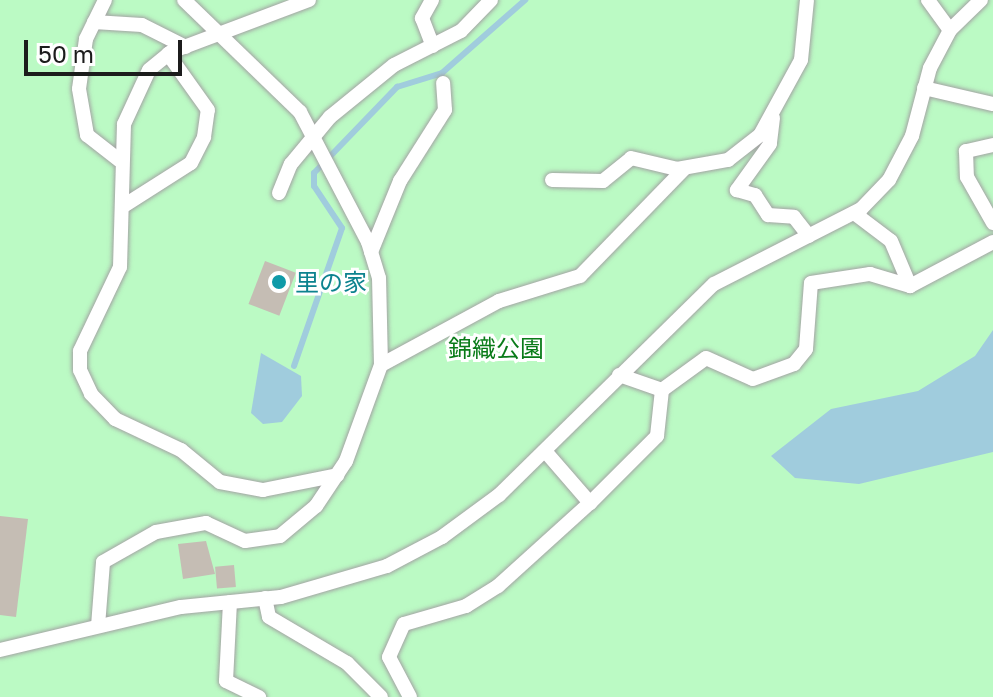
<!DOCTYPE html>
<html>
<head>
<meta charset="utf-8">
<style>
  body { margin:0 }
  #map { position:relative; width:993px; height:697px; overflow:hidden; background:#eeeae1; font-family:"Golos Text","Noto Sans JP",sans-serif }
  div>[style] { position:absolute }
  .park>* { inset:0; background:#bbfac4; transform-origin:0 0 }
  .water>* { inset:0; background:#a0ccdd }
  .stream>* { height:6px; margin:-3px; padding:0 3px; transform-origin:3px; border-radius:3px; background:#a0ccdd }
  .building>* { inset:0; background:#c5bdb4; transform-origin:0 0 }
  .roads { filter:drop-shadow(0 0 2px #a3a3a3) drop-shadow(0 0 2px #a3a3a3) }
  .pedestrian>* { height:14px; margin:-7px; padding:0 7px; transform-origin:7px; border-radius:7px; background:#fff }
  .dots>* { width:22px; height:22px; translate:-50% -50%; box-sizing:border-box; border:4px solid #fff; border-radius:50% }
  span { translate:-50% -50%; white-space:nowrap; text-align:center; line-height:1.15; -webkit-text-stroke:6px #fff; paint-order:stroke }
  .culture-label { font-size:24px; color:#0d838f }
  .left { translate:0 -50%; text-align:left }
  .park-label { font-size:24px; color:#097b18 }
  .scale { position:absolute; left:24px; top:40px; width:158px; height:36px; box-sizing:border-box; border:4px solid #1c1c1c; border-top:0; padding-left:10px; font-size:24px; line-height:28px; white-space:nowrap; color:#1c1c1c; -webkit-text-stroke:6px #fff; paint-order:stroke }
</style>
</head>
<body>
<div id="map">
  <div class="park">
    <div style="left:0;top:0;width:993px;height:697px"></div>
  </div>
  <div class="water">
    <div style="clip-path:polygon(993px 330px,993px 452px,859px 484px,795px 478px,771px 456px,831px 409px,918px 391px,975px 356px)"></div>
    <div style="clip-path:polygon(261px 353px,301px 376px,302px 396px,282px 422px,263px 424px,251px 413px)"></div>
  </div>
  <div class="stream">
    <div style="left:294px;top:366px;width:146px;rotate:-70.8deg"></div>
    <div style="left:342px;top:228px;width:50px;rotate:-123.7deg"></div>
    <div style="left:314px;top:186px;width:13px;rotate:-90deg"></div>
    <div style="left:314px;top:173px;width:120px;rotate:-46deg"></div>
    <div style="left:397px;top:87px;width:47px;rotate:-17.3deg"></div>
    <div style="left:442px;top:73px;width:111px;rotate:-41.3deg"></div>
  </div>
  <div class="building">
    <div style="left:265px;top:261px;width:33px;height:46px;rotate:21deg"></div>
    <div style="clip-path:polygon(0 516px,28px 519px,16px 617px,0 615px)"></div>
    <div style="clip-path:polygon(206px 541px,215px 574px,183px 579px,178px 544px)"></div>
    <div style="left:234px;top:565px;width:22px;height:19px;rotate:85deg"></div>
  </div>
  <div class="roads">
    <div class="pedestrian">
      <div style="left:105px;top:0;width:43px;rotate:116deg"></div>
      <div style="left:86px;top:39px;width:50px;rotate:98deg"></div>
      <div style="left:79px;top:89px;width:47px;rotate:80.1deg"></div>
      <div style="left:87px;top:135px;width:41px;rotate:38deg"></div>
      <div style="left:309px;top:0;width:147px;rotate:159.4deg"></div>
      <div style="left:171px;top:52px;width:28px;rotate:141deg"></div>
      <div style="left:149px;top:70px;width:60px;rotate:114.8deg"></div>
      <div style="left:124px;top:124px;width:143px;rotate:91.6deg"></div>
      <div style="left:120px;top:267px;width:93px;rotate:115.5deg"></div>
      <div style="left:80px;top:351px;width:19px;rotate:90deg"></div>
      <div style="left:80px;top:370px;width:26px;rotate:65deg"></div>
      <div style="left:91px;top:394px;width:35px;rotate:46deg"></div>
      <div style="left:115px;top:419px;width:73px;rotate:25.2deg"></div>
      <div style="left:181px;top:450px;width:50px;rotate:39.4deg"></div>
      <div style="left:220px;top:482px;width:44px;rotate:10.5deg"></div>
      <div style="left:263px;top:490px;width:76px;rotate:-11.3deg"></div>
      <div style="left:432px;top:0;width:21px;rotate:119deg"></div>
      <div style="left:422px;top:18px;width:30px;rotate:69deg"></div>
      <div style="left:928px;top:0;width:37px;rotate:54deg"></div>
      <div style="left:94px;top:22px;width:48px;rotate:3.6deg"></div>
      <div style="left:142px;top:25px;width:49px;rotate:26.6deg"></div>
      <div style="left:924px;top:88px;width:71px;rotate:13.1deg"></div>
      <div style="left:773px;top:118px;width:26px;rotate:97deg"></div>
      <div style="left:770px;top:144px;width:57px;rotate:125.7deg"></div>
      <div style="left:737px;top:190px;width:19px;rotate:16deg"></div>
      <div style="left:755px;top:195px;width:24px;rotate:57deg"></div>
      <div style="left:768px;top:215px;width:26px;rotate:4deg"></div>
      <div style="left:794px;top:217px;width:24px;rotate:52deg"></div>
      <div style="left:993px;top:145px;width:28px;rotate:167deg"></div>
      <div style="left:966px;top:151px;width:26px;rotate:88deg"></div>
      <div style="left:967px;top:177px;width:53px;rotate:60.5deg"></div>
      <div style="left:552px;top:180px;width:51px;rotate:1.1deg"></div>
      <div style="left:603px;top:181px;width:36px;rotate:-39deg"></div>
      <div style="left:631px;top:158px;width:47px;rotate:13.4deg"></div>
      <div style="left:677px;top:169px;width:52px;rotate:-10deg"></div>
      <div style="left:728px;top:160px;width:41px;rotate:-38deg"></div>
      <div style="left:760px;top:135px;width:85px;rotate:-61.3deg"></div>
      <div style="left:801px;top:60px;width:60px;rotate:-84.3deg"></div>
      <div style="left:279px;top:193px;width:31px;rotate:-68deg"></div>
      <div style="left:291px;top:164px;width:61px;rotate:-50.3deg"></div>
      <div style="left:330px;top:117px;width:82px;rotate:-39.1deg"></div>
      <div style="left:394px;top:65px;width:75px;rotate:-26.9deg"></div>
      <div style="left:461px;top:31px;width:43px;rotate:-45.9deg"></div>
      <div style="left:125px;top:205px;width:78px;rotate:-32.5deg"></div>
      <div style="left:191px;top:163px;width:29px;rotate:-63deg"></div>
      <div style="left:204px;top:137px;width:27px;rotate:-82deg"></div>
      <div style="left:208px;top:110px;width:69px;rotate:-125.5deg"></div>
      <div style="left:854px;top:213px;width:46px;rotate:37.1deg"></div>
      <div style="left:891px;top:241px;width:49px;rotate:67.1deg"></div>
      <div style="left:371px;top:252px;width:77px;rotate:-67.8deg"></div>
      <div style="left:400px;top:181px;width:84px;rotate:-57.6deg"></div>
      <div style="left:445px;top:110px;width:27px;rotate:-94deg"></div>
      <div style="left:381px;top:365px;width:134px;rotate:-28.5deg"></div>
      <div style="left:499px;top:301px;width:85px;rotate:-17.2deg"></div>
      <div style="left:580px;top:276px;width:149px;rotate:-45.8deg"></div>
      <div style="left:619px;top:375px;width:46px;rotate:19.2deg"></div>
      <div style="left:662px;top:390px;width:54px;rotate:-36deg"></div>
      <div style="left:706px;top:358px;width:51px;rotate:24.1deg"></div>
      <div style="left:753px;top:379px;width:44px;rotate:-20.1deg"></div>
      <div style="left:794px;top:364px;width:19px;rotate:-51deg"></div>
      <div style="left:806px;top:349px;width:66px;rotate:-85.7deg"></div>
      <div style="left:811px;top:283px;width:60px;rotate:-8.7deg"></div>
      <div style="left:870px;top:274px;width:42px;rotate:16.7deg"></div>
      <div style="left:910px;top:286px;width:94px;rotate:-27.9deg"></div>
      <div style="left:545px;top:451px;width:69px;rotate:49.1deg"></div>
      <div style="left:590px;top:503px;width:95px;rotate:-45deg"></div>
      <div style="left:657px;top:436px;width:46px;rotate:-83.8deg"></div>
      <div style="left:265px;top:598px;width:19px;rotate:78deg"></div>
      <div style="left:269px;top:617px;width:91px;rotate:30.5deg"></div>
      <div style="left:347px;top:663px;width:48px;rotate:45deg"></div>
      <div style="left:230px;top:602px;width:79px;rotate:92.9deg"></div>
      <div style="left:226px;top:681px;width:37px;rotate:26deg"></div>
      <div style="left:98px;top:626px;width:64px;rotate:-85.5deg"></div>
      <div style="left:103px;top:562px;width:61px;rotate:-29.5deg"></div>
      <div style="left:156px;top:532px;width:51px;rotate:-10.2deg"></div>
      <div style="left:206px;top:523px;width:43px;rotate:24.8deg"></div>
      <div style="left:245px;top:541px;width:35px;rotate:-8deg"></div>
      <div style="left:280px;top:536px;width:47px;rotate:-39.8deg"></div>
      <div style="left:316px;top:506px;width:54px;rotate:-56.3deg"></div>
      <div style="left:346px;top:461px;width:102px;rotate:-70deg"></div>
      <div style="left:381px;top:365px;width:87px;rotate:-91.3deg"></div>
      <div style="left:379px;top:278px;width:38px;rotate:-107deg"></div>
      <div style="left:368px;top:242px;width:147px;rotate:-117.6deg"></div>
      <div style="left:300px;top:112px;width:161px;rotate:-136deg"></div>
      <div style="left:0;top:650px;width:186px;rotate:-13.4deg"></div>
      <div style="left:181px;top:607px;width:100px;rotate:-5.7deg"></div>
      <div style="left:281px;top:597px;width:110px;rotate:-16.3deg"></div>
      <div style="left:387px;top:566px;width:62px;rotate:-27.8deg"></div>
      <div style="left:442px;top:537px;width:71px;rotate:-36.4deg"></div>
      <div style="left:499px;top:495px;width:301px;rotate:-44.5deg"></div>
      <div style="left:714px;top:284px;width:165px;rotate:-27deg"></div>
      <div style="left:861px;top:209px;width:40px;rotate:-46deg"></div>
      <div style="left:889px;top:180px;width:50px;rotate:-62.4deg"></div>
      <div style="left:912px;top:136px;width:70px;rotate:-75.2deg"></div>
      <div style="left:930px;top:68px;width:43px;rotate:-62.2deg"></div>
      <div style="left:950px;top:30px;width:43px;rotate:-44.1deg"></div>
      <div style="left:410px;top:697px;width:45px;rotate:-117.7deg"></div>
      <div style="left:389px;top:657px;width:36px;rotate:-66deg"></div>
      <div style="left:404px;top:624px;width:65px;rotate:-16.2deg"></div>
      <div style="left:466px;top:606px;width:38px;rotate:-32deg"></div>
      <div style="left:498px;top:586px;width:124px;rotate:-42.1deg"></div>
    </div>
  </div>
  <div class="dots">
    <div style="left:279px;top:282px;background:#0f9aa8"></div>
  </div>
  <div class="culture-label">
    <span class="left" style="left:295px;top:282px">里の家</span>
  </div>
  <div class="park-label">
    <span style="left:496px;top:348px">錦織公園</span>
  </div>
  <div class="scale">50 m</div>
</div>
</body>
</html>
